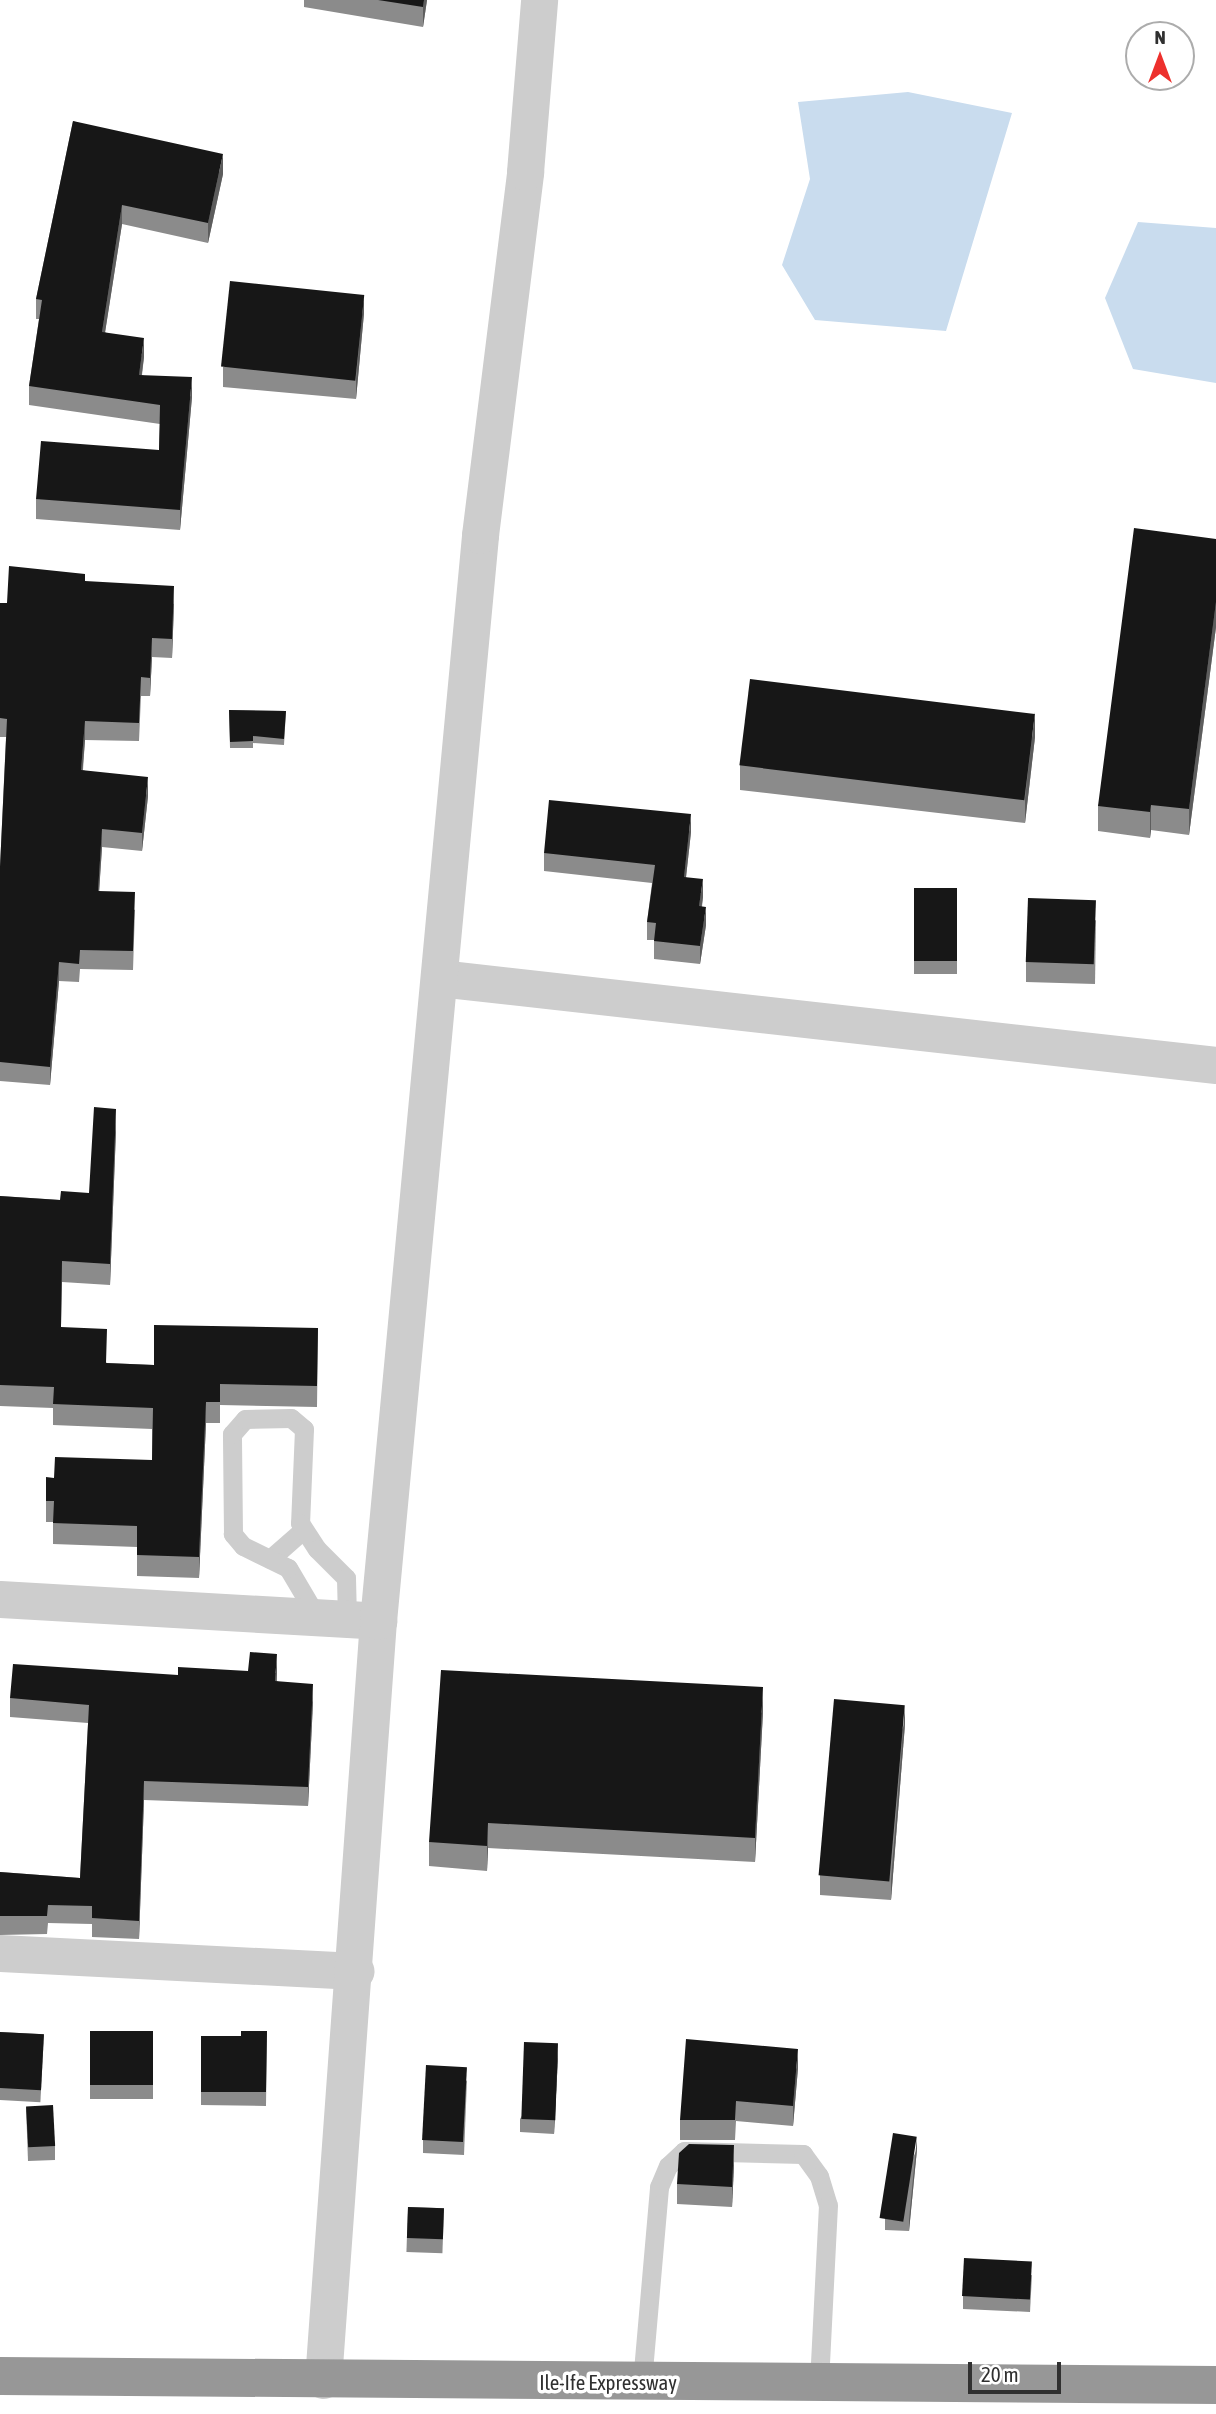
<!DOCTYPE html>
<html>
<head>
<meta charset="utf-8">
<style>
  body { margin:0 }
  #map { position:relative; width:1216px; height:2414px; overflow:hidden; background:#fff; font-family:"Asap Condensed",sans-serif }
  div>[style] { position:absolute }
  .water>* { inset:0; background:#c9dcee }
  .lane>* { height:19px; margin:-9.5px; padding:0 9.5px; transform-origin:9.5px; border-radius:9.5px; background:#cdcdcd }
  .street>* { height:37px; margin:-18.5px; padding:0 18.5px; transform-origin:18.5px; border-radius:18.5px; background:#cdcdcd }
  .highway>* { height:38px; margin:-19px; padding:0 19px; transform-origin:19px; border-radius:19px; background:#979797 }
  .wall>* { inset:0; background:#8b8b8b; transform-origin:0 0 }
  .shaded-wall>* { inset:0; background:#5d5d5d }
  .building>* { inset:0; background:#171717; transform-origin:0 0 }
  span { translate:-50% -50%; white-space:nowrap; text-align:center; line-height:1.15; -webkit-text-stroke:7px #fff; paint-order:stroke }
  .street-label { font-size:21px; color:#303030 }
  .north { position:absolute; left:1125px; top:21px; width:70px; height:70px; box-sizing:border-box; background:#fff; border:2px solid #acacac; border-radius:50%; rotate:0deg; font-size:19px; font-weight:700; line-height:28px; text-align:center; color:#303030 }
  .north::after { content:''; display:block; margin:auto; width:24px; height:32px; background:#ed302d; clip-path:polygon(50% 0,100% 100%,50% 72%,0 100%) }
  .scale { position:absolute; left:968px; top:2362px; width:93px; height:32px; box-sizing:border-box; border:4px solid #303030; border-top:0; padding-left:9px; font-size:21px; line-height:24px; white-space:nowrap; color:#303030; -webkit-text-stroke:5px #fff; paint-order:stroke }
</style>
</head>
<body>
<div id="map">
  <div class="water">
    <div style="clip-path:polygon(908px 92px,1012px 113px,946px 331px,815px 320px,782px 265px,810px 179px,798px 102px)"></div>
    <div style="clip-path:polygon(1138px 222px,1216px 228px,1216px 383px,1133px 369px,1105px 298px)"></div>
  </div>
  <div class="lane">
    <div style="left:270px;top:1559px;width:44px;rotate:-41.3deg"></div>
    <div style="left:317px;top:1617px;width:57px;rotate:-120.6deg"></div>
    <div style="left:288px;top:1568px;width:50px;rotate:-153.9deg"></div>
    <div style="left:243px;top:1546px;width:16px;rotate:-130deg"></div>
    <div style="left:233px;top:1534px;width:100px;rotate:-90.6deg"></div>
    <div style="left:232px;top:1434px;width:20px;rotate:-49deg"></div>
    <div style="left:245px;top:1419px;width:46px;rotate:-1.2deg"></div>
    <div style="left:291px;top:1418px;width:17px;rotate:40deg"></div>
    <div style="left:304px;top:1429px;width:94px;rotate:92.4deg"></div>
    <div style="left:300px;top:1523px;width:31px;rotate:57deg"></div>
    <div style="left:317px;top:1549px;width:41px;rotate:45deg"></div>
    <div style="left:346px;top:1578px;width:41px;rotate:88.6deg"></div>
    <div style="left:642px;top:2382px;width:196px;rotate:-85deg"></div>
    <div style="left:659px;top:2187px;width:23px;rotate:-67deg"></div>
    <div style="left:668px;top:2166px;width:22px;rotate:-43deg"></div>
    <div style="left:684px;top:2151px;width:119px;rotate:1.4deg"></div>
    <div style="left:803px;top:2154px;width:27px;rotate:54deg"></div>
    <div style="left:819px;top:2176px;width:30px;rotate:73deg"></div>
    <div style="left:828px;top:2205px;width:178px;rotate:92.9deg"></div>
  </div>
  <div class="street">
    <div style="left:439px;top:978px;width:782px;rotate:6.39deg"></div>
    <div style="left:0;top:1599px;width:379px;rotate:3.3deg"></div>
    <div style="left:0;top:1953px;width:356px;rotate:2.9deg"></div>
    <div style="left:323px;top:2380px;width:761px;rotate:-85.86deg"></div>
    <div style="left:378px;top:1621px;width:1091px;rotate:-84.63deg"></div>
    <div style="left:480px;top:535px;width:366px;rotate:-82.9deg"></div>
    <div style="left:525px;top:172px;width:173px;rotate:-85.3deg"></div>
  </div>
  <div class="highway">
    <div style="left:0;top:2376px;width:1216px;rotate:0.42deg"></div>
  </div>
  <div class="wall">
    <div style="clip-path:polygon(304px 0,427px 0,423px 27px,304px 7px)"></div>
    <div style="clip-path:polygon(73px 121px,223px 174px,208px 243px,122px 224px,105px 332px,144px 357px,142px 375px,192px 397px,180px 530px,36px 519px,36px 499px,159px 450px,160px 424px,29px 405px,29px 386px,39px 319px,36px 319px,36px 299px)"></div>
    <div style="clip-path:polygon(364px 313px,356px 399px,223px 387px,223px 367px)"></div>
    <div style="clip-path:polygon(1216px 539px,1216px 627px,1189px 835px,1151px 830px,1150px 838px,1098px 831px,1098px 806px)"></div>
    <div style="clip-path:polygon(85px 582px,174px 604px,172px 658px,152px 657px,150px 696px,141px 696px,139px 741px,85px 740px,83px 770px,148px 796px,142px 851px,102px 847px,99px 891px,135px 910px,133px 970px,80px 969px,79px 982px,59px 981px,50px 1085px,0 1081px,0 867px,6px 737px,0 737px,0 603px,7px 603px)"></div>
    <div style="clip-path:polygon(229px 710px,286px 711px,284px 745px,253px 743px,253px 748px,230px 748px)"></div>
    <div style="clip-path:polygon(1035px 737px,1025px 823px,740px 790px,740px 765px)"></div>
    <div style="clip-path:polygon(691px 832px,686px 877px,703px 897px,702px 907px,706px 925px,700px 964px,654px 959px,654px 940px,647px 940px,647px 922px,652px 883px,544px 871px,544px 853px)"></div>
    <div style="left:914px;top:888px;width:43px;height:86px"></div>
    <div style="clip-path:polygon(1096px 920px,1095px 984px,1026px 982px,1026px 962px)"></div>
    <div style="clip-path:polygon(116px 1130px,110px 1285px,62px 1282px,61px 1327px,107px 1363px,154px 1365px,318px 1328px,317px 1407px,220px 1405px,220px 1423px,206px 1423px,199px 1578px,137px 1576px,137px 1547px,53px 1544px,53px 1522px,46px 1522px,46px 1501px,54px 1478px,152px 1460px,152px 1429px,53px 1425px,53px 1408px,0 1406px,0 1196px,60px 1200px,89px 1193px)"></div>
    <div style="clip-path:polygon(277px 1673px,277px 1681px,313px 1702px,308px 1806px,144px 1800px,139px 1939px,92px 1937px,92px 1924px,48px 1923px,47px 1934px,0 1935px,0 1872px,80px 1878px,88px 1723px,10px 1717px,10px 1698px,178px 1675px)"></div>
    <div style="clip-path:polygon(763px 1712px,755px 1862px,488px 1848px,487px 1871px,429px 1866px,429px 1842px)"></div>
    <div style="clip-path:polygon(905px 1724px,891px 1900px,820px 1895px,820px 1875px)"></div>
    <div style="left:90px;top:2031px;width:63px;height:68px"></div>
    <div style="clip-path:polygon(267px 2031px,266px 2106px,201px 2105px,201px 2036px,241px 2036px)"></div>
    <div style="left:0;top:2032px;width:44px;height:68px;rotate:3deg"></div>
    <div style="clip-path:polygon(558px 2057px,554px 2134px,520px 2132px,520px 2119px)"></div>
    <div style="clip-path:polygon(798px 2068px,793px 2126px,736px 2121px,735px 2140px,680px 2140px,680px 2120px)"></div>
    <div style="clip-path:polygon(467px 2080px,464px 2155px,423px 2153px,423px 2140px)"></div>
    <div style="clip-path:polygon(26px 2107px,55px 2146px,55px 2160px,28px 2161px)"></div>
    <div style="clip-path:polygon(917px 2149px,909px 2231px,885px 2230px,885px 2219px)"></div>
    <div style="clip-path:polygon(734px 2165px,732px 2207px,677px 2204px,677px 2184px)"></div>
    <div style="left:408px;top:2207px;width:36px;height:45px;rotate:2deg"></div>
    <div style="clip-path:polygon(1032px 2275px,1030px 2312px,963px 2309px,963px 2296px)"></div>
  </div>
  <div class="shaded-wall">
    <div style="clip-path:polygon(424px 0,427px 0,423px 27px,423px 7px)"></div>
    <div style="clip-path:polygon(223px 154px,223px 174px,208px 243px,208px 223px)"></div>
    <div style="clip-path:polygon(122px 205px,122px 224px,102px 352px,102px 332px)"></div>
    <div style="clip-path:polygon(364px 294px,364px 313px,356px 399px,356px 379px)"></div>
    <div style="clip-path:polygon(144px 338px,144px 357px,139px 395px,139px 375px)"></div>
    <div style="clip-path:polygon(192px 377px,192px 397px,180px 530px,180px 510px)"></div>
    <div style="clip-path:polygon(174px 586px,174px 604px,172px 658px,172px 639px)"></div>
    <div style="clip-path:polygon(1216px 602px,1216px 627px,1189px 835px,1189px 809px)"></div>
    <div style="clip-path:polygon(152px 638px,152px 657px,150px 696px,150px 678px)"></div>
    <div style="clip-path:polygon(1035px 712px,1035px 737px,1025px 823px,1025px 798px)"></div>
    <div style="clip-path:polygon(85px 721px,85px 740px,81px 788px,81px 770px)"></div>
    <div style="clip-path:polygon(148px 777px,148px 796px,142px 851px,142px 833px)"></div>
    <div style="clip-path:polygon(1151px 805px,1151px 830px,1150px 838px,1150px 812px)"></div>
    <div style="clip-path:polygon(691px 814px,691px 832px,684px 895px,684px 877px)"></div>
    <div style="clip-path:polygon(102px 829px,102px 847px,98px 909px,98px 891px)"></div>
    <div style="clip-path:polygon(703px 879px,703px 897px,699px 924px,699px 906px)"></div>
    <div style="clip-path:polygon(706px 907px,706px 925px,700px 964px,700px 946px)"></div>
    <div style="clip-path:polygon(59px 962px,59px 981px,50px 1085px,50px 1067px)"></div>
    <div style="clip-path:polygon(116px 1109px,116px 1130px,110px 1285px,110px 1264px)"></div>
    <div style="clip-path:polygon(206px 1402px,206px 1423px,199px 1578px,199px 1557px)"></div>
    <div style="clip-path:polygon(277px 1654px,277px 1673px,275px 1700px,275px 1681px)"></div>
    <div style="clip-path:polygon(313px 1684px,313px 1702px,308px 1806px,308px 1787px)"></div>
    <div style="clip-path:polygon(763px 1687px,763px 1712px,755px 1862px,755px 1838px)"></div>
    <div style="clip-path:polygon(905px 1705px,905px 1724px,891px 1900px,891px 1880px)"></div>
    <div style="clip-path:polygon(144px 1781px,144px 1800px,139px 1939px,139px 1921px)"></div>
    <div style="clip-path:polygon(488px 1823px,488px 1848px,487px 1871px,487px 1846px)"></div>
    <div style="clip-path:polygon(558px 2043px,558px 2057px,554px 2134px,554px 2120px)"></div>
    <div style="clip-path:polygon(798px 2049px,798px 2068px,793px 2126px,793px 2106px)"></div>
    <div style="clip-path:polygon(917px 2137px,917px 2149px,909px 2231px,909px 2220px)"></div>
    <div style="clip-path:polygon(734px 2145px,734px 2165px,732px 2207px,732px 2187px)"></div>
  </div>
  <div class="building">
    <div style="clip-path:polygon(378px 0,424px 0,423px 7px)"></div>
    <div style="clip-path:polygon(73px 121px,223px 154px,208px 223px,122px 205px,102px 332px,144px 338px,139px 375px,192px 377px,180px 510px,36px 499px,41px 441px,159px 450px,160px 405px,29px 386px,42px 300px,36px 299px)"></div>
    <div style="left:230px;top:281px;width:135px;height:86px;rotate:6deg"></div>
    <div style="clip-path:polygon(1134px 528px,1216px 539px,1216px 602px,1189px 809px,1151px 805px,1150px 812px,1098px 806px)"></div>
    <div style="clip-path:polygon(9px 566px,85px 574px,85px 581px,174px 586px,172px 639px,152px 638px,150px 678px,141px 677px,139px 723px,85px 721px,81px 770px,148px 777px,142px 833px,102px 829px,98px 891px,135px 892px,133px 951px,80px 950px,79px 964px,59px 962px,50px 1067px,0 1062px,0 867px,7px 719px,0 718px,0 603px,7px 603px)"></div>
    <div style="left:750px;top:679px;width:287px;height:87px;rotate:7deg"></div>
    <div style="clip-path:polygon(229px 710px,286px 711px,284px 739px,253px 736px,253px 741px,230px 742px)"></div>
    <div style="clip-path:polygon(549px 800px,691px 814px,684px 877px,703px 879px,699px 906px,706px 907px,700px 946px,654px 941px,656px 923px,647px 922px,655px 865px,544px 853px)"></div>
    <div style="left:914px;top:888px;width:43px;height:73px"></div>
    <div style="left:1028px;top:898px;width:68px;height:64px;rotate:2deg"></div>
    <div style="clip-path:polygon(94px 1107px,116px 1109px,110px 1264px,62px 1261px,61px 1327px,107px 1329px,106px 1363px,154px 1365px,154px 1325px,318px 1328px,317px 1386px,220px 1384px,220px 1402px,206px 1402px,199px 1557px,137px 1555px,137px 1526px,53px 1523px,54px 1501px,46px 1501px,46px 1477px,54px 1478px,55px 1457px,152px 1460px,153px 1408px,53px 1404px,54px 1387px,0 1385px,0 1196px,60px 1200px,61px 1191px,89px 1193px)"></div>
    <div style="clip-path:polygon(250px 1652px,277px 1654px,275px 1681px,313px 1684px,308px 1787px,144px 1781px,139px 1921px,92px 1918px,92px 1906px,48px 1905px,47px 1916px,0 1916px,0 1872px,80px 1878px,89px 1705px,10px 1698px,13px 1664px,178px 1675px,178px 1667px,248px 1671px)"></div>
    <div style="clip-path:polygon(441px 1670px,763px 1687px,755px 1838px,488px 1823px,487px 1846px,429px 1842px)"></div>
    <div style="left:834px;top:1699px;width:71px;height:177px;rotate:5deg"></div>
    <div style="left:90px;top:2031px;width:63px;height:54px"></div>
    <div style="clip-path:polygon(241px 2031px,267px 2031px,266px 2092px,201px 2092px,201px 2036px,241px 2036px)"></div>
    <div style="left:0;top:2032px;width:44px;height:56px;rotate:3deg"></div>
    <div style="clip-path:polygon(686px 2039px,798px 2049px,793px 2106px,736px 2101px,735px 2120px,680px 2120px)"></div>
    <div style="left:524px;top:2042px;width:34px;height:77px;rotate:2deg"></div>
    <div style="left:426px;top:2065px;width:41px;height:75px;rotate:3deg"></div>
    <div style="left:53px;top:2105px;width:41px;height:27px;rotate:87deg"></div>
    <div style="left:893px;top:2133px;width:24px;height:86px;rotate:9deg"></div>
    <div style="clip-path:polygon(689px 2144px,734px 2145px,732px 2187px,677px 2184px,679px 2153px)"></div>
    <div style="left:408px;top:2207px;width:36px;height:31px;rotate:2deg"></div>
    <div style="left:964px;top:2258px;width:68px;height:38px;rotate:3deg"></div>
  </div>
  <div class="street-label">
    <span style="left:608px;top:2382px">Ile-Ife Expressway</span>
  </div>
  <div class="north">N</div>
  <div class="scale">20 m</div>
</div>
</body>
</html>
